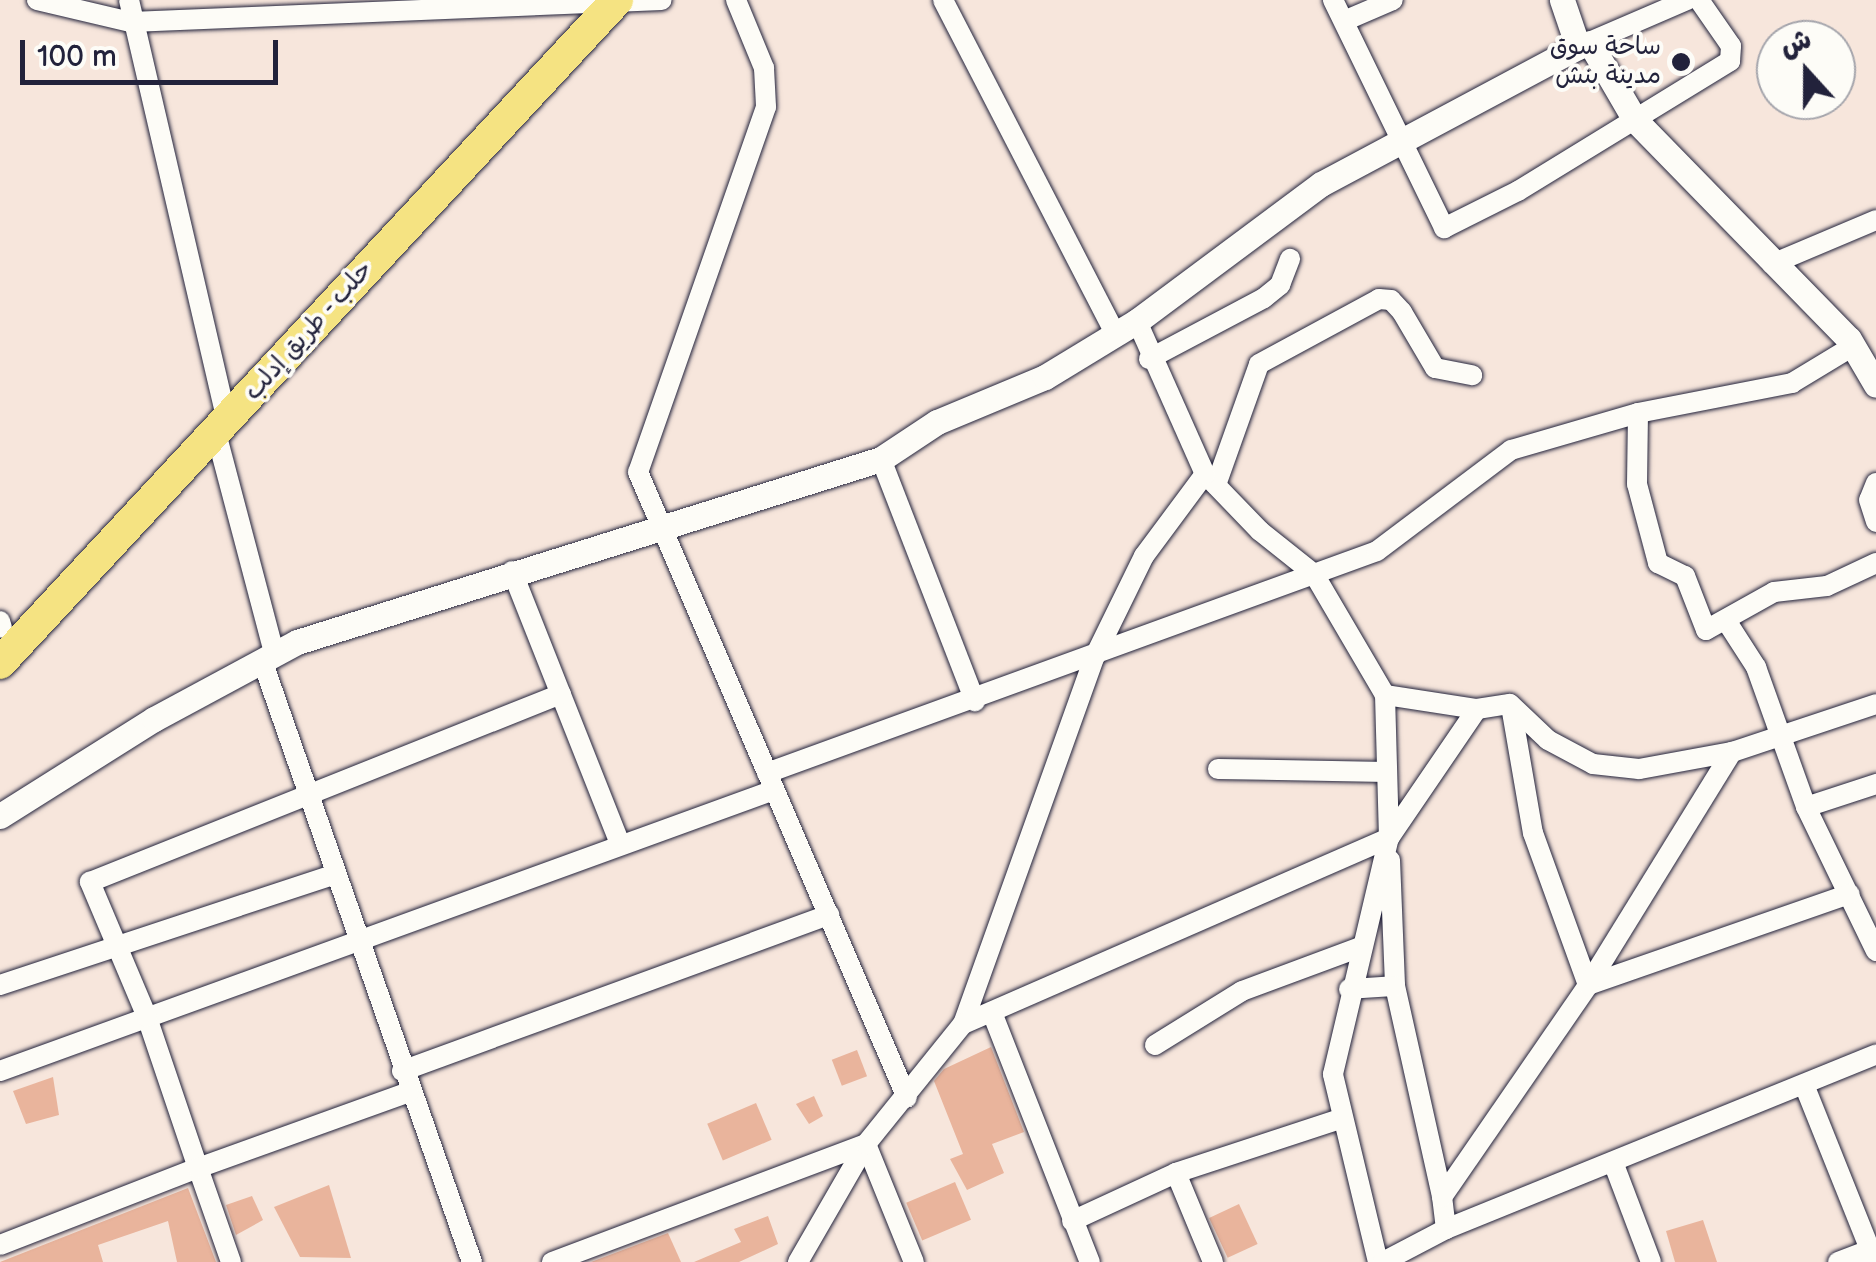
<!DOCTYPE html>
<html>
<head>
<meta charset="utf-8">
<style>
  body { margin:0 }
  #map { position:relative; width:1876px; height:1262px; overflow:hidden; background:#f7e6dc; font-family:"Balsamiq Sans","Playpen Sans Arabic",sans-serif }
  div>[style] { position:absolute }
  .building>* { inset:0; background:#e9b49c; transform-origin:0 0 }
  .roads { filter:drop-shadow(0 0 2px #22223b) drop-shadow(0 0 2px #22223b) }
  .minor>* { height:20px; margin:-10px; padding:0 10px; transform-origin:10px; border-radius:10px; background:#fdfcf7 }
  .tertiary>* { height:25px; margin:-12.5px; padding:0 12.5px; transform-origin:12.5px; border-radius:12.5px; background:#fdfcf7 }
  .primary>* { height:32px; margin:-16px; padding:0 16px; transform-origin:16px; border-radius:16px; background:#f5e382 }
  .dots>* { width:28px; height:28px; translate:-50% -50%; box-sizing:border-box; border:5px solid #fdfcf7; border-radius:50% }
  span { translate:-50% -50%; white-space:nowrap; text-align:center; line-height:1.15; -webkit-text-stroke:8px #fdfcf7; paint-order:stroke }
  .poi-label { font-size:25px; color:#22223b }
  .right { translate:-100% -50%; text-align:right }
  .street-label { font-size:25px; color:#22223b }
  .north { position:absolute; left:1756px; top:20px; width:100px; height:100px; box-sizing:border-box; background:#fdfcf7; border:2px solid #a5a5ac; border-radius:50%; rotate:339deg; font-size:28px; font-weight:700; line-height:40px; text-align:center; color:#22223b }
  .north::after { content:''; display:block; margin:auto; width:35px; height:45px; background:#22223b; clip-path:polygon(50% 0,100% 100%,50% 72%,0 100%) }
  .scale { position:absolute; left:20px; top:40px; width:258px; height:45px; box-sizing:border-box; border:5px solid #22223b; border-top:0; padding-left:12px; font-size:30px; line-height:35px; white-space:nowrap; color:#22223b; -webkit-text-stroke:8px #fdfcf7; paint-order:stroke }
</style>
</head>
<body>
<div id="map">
  <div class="building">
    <div style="clip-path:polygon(991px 1047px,1024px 1132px,992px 1144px,1004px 1173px,967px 1190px,950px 1159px,963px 1154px,934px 1081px,944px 1069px)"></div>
    <div style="left:857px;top:1050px;width:28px;height:27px;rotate:69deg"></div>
    <div style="clip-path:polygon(53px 1077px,59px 1115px,26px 1124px,13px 1091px)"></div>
    <div style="clip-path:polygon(814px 1096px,823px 1116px,809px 1124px,796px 1104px)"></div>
    <div style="left:756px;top:1103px;width:40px;height:53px;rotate:67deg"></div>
    <div style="left:955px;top:1182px;width:41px;height:53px;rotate:67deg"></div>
    <div style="clip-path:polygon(329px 1185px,351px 1258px,300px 1257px,274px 1207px)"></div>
    <div style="clip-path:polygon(188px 1188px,216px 1262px,177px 1262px,168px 1221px,98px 1245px,103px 1262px,0 1262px)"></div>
    <div style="clip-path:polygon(252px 1196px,263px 1220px,236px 1235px,226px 1205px)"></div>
    <div style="left:1239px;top:1204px;width:44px;height:33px;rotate:65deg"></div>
    <div style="clip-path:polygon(768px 1216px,778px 1244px,739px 1262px,694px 1262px,741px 1242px,734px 1229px)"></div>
    <div style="clip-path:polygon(1703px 1220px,1717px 1262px,1675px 1262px,1666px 1231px)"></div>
    <div style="clip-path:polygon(668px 1233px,681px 1262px,591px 1262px)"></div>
  </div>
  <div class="roads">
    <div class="minor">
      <div style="left:37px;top:0;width:97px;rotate:13.2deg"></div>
      <div style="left:131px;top:22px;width:531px;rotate:-2.37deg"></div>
      <div style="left:129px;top:0;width:432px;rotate:76.9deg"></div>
      <div style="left:736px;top:0;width:74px;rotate:67.6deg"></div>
      <div style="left:764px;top:68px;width:39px;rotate:87deg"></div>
      <div style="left:766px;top:107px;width:387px;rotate:109.3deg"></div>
      <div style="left:638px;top:472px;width:681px;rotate:66.75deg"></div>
      <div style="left:943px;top:0;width:377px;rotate:62.7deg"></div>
      <div style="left:1333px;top:0;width:254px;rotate:64deg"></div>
      <div style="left:1444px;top:228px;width:83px;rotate:-26.6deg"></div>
      <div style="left:1518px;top:191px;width:249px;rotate:-31.5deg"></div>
      <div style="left:1730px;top:61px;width:15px;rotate:-86deg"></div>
      <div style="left:1731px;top:46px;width:56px;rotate:-124.8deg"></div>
      <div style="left:1344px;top:21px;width:53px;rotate:-23.2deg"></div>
      <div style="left:1578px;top:47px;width:119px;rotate:-23.3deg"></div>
      <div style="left:1772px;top:264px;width:113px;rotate:-22.9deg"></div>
      <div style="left:1149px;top:359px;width:130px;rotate:-27.9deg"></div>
      <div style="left:1264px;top:298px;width:21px;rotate:-39deg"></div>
      <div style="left:1280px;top:285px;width:28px;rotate:-69deg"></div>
      <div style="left:1638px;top:413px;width:71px;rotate:90.8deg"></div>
      <div style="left:1637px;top:484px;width:82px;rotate:75.1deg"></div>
      <div style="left:1658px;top:563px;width:30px;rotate:26deg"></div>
      <div style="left:1685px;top:576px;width:58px;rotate:68.7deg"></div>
      <div style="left:1706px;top:630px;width:78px;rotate:-29.2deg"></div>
      <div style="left:1774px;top:592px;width:53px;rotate:-6.5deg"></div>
      <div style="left:1827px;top:586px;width:54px;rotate:-25.1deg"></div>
      <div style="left:216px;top:433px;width:228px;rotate:75.2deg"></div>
      <div style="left:881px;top:459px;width:260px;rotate:68.8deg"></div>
      <div style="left:1876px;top:483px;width:18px;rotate:112deg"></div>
      <div style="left:1869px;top:500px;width:23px;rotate:72deg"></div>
      <div style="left:1216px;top:485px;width:128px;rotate:-70.4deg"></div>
      <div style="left:1259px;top:364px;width:136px;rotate:-28.4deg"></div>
      <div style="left:1379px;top:299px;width:12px;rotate:5deg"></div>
      <div style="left:1391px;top:300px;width:16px;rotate:47deg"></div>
      <div style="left:1402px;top:312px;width:65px;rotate:59.5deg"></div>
      <div style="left:1435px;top:368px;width:38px;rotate:11deg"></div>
      <div style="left:512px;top:571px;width:294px;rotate:68.4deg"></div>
      <div style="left:0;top:621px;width:7px;rotate:74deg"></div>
      <div style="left:1727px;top:622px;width:54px;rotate:57.2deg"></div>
      <div style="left:1756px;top:667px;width:149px;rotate:70.3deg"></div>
      <div style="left:1806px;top:807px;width:160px;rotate:64.1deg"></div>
      <div style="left:262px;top:660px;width:638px;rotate:70.77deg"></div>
      <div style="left:1385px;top:695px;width:93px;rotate:8.7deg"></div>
      <div style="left:1511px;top:706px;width:129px;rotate:80.2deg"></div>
      <div style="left:1533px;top:833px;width:162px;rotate:70.1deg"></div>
      <div style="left:1588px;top:985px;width:277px;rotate:-19.2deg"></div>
      <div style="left:1218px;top:769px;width:169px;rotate:1deg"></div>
      <div style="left:767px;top:773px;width:649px;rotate:-20deg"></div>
      <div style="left:1377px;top:551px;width:168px;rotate:-37deg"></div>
      <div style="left:1511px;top:450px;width:132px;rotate:-16.2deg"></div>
      <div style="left:1638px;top:413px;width:157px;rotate:-11deg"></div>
      <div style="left:1792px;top:383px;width:71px;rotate:-31.2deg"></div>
      <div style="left:1806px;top:807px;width:74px;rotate:-18.2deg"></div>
      <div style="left:1390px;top:860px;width:126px;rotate:87.7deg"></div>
      <div style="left:1395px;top:986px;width:216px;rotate:77.4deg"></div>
      <div style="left:0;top:985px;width:353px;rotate:-18.3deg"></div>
      <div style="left:1349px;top:989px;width:46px;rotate:-3.7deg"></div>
      <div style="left:993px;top:1015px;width:265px;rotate:68.6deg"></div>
      <div style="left:963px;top:1024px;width:389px;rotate:-70.3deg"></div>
      <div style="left:1094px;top:658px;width:114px;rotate:-63.9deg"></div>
      <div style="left:1144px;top:556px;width:102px;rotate:-53.4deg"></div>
      <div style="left:1155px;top:1045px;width:102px;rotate:-31.8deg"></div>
      <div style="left:1242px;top:991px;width:126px;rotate:-20.4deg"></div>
      <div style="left:0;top:1071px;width:823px;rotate:-19.95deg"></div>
      <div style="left:402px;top:1071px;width:455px;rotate:-20.1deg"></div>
      <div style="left:1805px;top:1087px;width:188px;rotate:68.2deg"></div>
      <div style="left:1613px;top:1162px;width:107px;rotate:69.2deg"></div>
      <div style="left:1176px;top:1173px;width:96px;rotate:67.4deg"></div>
      <div style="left:1072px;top:1221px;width:115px;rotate:-24.8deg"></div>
      <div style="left:1176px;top:1173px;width:173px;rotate:-18.2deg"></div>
      <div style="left:1446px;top:1229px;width:32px;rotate:-97deg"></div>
      <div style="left:1442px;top:1197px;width:257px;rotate:-55.4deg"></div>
      <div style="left:1588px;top:985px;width:274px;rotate:-58.3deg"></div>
      <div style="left:1732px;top:752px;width:152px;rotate:-18.4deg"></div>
      <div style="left:0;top:1245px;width:212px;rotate:-21.3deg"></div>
      <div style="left:198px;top:1168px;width:159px;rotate:-108.7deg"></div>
      <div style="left:147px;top:1017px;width:147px;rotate:-112.9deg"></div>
      <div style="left:90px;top:882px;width:507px;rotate:-21.76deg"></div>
      <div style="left:231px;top:1262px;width:100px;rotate:-109.3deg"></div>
      <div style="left:198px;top:1168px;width:224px;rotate:-19.8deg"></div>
      <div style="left:552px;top:1262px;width:335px;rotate:-20.6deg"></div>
      <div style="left:866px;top:1144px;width:127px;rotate:67.9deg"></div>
      <div style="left:798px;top:1262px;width:136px;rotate:-60deg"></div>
      <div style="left:866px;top:1144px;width:154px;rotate:-51.1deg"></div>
      <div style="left:963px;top:1024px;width:465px;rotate:-23.6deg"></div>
      <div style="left:1389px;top:838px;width:143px;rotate:-91.6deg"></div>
      <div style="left:1385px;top:695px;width:140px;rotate:-120.4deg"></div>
      <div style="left:1314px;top:574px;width:69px;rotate:-141.5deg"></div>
      <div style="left:1260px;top:531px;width:79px;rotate:-134deg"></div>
      <div style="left:1205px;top:474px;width:167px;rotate:-114deg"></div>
      <div style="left:1378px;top:1262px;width:193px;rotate:-103.5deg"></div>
      <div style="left:1333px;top:1074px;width:243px;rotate:-76.7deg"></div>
      <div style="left:1389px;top:838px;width:156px;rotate:-55.7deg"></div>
      <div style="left:1477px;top:709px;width:33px;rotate:-9deg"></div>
      <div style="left:1510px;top:704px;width:52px;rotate:43.5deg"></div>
      <div style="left:1548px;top:740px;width:51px;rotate:28.1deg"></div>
      <div style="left:1593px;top:764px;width:46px;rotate:6.2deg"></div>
      <div style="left:1639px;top:769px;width:95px;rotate:-10.4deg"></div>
      <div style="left:1383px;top:1262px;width:71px;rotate:-27.6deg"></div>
      <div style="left:1446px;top:1229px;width:464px;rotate:-22.1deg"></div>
      <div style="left:1838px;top:1262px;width:34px;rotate:-21deg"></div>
    </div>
    <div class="tertiary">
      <div style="left:1590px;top:43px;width:89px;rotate:59.7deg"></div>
      <div style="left:1635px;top:120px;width:306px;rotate:45.7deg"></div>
      <div style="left:1849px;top:339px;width:53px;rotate:59.6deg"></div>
      <div style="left:0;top:816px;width:182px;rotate:-32.2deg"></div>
      <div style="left:154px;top:719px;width:162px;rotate:-28.3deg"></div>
      <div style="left:297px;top:642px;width:612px;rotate:-17.4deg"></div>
      <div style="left:881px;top:459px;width:67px;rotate:-33.5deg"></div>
      <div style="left:937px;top:422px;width:117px;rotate:-22.6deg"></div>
      <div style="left:1045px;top:377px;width:108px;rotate:-31.3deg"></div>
      <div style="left:1137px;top:321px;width:229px;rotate:-36.7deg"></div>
      <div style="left:1321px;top:184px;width:291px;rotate:-28.1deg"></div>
      <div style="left:1578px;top:47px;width:50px;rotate:-108.8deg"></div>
    </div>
    <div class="primary">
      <div style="left:0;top:663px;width:906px;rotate:-47.06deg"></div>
    </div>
  </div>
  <div class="dots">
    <div style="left:1681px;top:62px;background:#22223b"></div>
  </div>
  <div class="poi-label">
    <span class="right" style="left:1661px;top:62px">ساحة سوق<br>مدينة بنش</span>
  </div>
  <div class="street-label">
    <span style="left:309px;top:331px;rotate:-48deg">حلب - طريق إدلب</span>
  </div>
  <div class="north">ش</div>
  <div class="scale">100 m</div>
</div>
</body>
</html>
